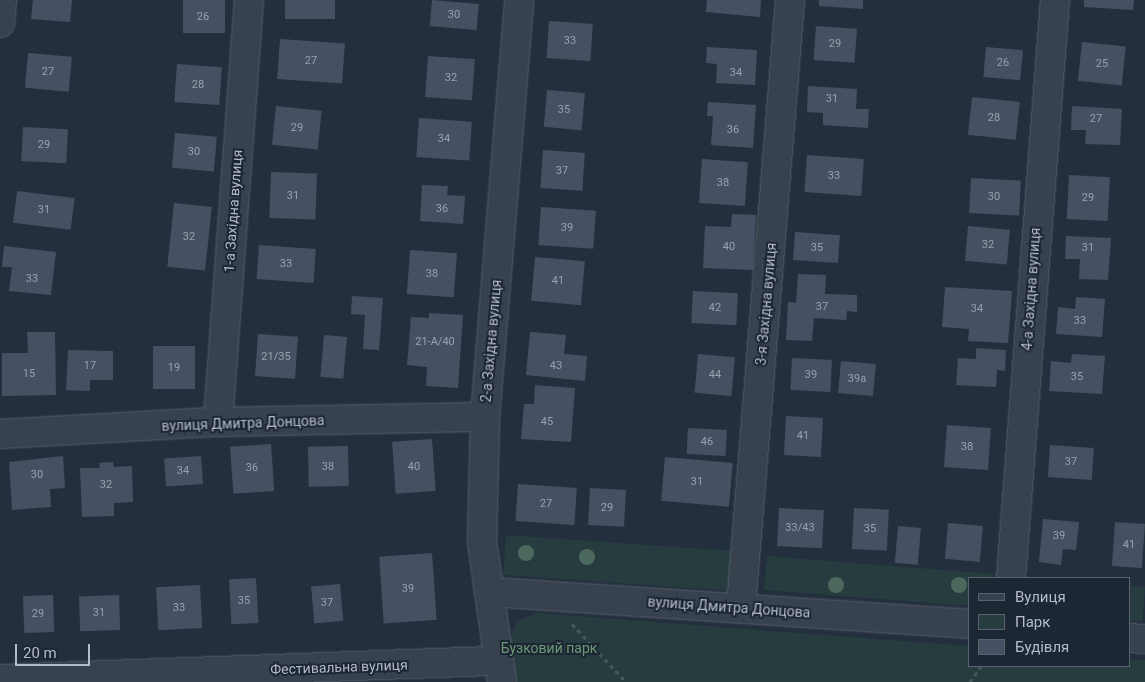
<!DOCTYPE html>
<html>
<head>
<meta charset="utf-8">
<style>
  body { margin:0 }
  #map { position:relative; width:1145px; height:682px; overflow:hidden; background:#242f3e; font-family:Roboto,sans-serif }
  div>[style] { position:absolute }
  .green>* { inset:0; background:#263c3f; transform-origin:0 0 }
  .building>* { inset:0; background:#455162; transform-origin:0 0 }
  .path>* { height:3px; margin-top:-1.5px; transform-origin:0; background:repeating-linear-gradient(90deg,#44595c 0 4px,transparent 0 8px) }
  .roads { filter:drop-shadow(0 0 1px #565f6c) drop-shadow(0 0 1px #565f6c) }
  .minor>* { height:28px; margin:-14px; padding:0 14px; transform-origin:14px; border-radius:14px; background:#38414e }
  .trees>* { width:16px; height:16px; margin:-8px; border-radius:50%; background:#4b6a5d }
  span { translate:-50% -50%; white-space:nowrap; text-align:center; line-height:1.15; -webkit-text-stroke:4px #1d2633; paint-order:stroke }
  .number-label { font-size:11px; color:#98a1af }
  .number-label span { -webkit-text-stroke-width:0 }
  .street-label { font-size:14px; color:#b4bcc9 }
  .park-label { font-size:14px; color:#6b9a76 }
  .legend { position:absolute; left:968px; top:577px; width:162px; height:90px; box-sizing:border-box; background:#1d2633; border:1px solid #59626f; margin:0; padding:6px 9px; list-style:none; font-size:15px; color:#b4bcc9 }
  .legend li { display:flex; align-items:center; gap:10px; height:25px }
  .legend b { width:25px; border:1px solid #59626f }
  .scale { position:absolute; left:15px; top:644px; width:75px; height:22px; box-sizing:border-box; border:2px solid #b4bcc9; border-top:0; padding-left:6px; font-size:15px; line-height:18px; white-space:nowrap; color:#b4bcc9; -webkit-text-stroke:4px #1d2633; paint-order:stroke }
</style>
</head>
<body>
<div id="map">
  <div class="green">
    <div style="left:506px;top:535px;width:226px;height:40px;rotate:4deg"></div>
    <div style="clip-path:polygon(767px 556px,993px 574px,992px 578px,969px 578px,969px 606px,764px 590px)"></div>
    <div style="left:1129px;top:586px;width:16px;height:35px;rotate:4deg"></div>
    <div style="clip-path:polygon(537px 613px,969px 646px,969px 666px,1129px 666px,1129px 659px,1145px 660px,1145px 682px,516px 682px,508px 643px,517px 621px)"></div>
  </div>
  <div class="building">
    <div style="clip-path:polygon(33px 0,72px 0,70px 22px,31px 19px)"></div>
    <div style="left:183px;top:0;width:42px;height:33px"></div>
    <div style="left:285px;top:0;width:50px;height:19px"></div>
    <div style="left:432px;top:0;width:47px;height:26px;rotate:5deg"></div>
    <div style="clip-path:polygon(707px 0,761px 0,760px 17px,706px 12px)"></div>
    <div style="clip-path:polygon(819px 0,863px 0,863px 9px,819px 6px)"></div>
    <div style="clip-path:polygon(1084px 0,1134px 0,1133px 10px,1084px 7px)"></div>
    <div style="left:549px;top:21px;width:44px;height:37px;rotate:4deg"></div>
    <div style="left:816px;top:26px;width:41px;height:34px;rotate:4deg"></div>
    <div style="left:280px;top:39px;width:65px;height:40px;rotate:4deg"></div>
    <div style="left:1082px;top:42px;width:44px;height:39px;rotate:6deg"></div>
    <div style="clip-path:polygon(707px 47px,757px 50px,755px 85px,716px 83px,717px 64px,706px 63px)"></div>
    <div style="left:986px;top:47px;width:37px;height:30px;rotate:5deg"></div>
    <div style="left:28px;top:53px;width:44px;height:35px;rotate:5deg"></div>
    <div style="left:428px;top:56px;width:47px;height:41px;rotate:4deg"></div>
    <div style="left:177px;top:64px;width:45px;height:38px;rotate:4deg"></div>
    <div style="clip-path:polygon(808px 86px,857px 89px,856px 109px,869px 109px,868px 128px,823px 125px,823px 113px,807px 112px)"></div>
    <div style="left:547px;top:90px;width:38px;height:37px;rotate:5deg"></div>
    <div style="left:972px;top:97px;width:48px;height:38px;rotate:6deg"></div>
    <div style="clip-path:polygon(708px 102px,756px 105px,753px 148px,711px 145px,713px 116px,707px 116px)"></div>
    <div style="left:276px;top:106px;width:46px;height:39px;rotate:6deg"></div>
    <div style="clip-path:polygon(1072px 106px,1122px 109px,1120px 145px,1085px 144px,1086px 130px,1071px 130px)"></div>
    <div style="left:419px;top:118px;width:53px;height:39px;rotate:4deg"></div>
    <div style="left:23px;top:127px;width:45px;height:34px;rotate:3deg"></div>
    <div style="left:175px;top:133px;width:42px;height:35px;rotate:5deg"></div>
    <div style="left:543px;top:150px;width:42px;height:38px;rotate:4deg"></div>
    <div style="left:807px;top:155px;width:57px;height:37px;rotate:4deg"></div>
    <div style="left:702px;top:159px;width:46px;height:44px;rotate:4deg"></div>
    <div style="left:271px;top:172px;width:46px;height:46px;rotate:2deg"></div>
    <div style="left:1069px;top:175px;width:41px;height:44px;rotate:3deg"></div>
    <div style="left:971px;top:178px;width:50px;height:35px;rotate:3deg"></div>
    <div style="clip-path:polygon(422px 185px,448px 186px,447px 195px,465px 196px,463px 224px,420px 221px)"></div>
    <div style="left:17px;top:191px;width:58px;height:32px;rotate:7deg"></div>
    <div style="left:174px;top:203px;width:38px;height:64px;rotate:6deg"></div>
    <div style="left:541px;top:207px;width:55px;height:38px;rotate:4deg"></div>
    <div style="clip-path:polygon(732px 214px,756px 215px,753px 270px,703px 268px,705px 226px,731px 227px)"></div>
    <div style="left:968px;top:226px;width:42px;height:35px;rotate:5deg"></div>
    <div style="left:795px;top:232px;width:45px;height:28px;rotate:4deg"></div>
    <div style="clip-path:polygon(1066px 236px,1111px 238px,1108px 280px,1079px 279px,1080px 259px,1065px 259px)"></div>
    <div style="left:259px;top:245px;width:57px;height:34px;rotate:4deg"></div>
    <div style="clip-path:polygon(4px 246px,56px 252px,51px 295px,9px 291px,12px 267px,2px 267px)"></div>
    <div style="left:410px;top:250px;width:47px;height:44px;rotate:4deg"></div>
    <div style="left:535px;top:257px;width:50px;height:44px;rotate:5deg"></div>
    <div style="clip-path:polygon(798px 274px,826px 275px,825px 294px,857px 295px,857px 312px,847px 311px,846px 320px,814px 318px,812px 341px,786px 340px,788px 302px,796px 303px)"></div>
    <div style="clip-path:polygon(945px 287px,1012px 291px,1008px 343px,968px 341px,969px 329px,942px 327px)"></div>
    <div style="left:693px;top:291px;width:45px;height:32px;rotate:3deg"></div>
    <div style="clip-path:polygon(352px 296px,383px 298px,379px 350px,363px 349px,365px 315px,351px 314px)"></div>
    <div style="clip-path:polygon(1076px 297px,1105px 299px,1102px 337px,1056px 334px,1058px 307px,1075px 309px)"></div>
    <div style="clip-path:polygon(429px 313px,463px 315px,458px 388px,426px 386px,427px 367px,407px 365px,411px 317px,429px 318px)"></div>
    <div style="clip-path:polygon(27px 332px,55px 332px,56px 395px,2px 396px,2px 353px,28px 353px)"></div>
    <div style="clip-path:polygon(530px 332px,566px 335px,564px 354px,587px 356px,585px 381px,526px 375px)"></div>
    <div style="left:258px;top:334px;width:40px;height:42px;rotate:4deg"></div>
    <div style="left:324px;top:335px;width:23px;height:42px;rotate:5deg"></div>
    <div style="left:153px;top:346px;width:42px;height:43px"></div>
    <div style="clip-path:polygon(976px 348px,1006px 350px,1005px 371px,997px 370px,996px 387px,956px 385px,958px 358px,976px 359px)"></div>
    <div style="clip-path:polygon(68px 350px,113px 351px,113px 380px,90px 380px,90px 391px,66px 390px)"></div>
    <div style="left:698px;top:354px;width:37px;height:39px;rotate:5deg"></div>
    <div style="clip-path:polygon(1072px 354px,1105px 356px,1102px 394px,1049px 391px,1051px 361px,1071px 363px)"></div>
    <div style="left:792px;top:358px;width:40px;height:32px;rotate:3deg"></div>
    <div style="left:841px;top:361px;width:35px;height:32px;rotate:5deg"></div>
    <div style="clip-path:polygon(535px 385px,575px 388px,571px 442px,521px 439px,524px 404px,534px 404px)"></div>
    <div style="left:786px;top:416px;width:37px;height:39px;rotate:3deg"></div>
    <div style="left:947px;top:425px;width:44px;height:42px;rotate:4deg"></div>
    <div style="left:688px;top:428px;width:39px;height:26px;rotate:3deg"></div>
    <div style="left:432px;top:439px;width:52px;height:40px;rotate:86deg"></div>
    <div style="left:271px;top:444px;width:47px;height:41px;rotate:86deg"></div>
    <div style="left:1050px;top:445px;width:44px;height:32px;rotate:4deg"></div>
    <div style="left:348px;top:446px;width:40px;height:40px;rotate:89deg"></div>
    <div style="clip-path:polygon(63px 456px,65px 488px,50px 489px,51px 507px,12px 510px,9px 462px)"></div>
    <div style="left:201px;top:456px;width:28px;height:37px;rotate:86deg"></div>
    <div style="left:665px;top:457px;width:68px;height:44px;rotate:5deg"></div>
    <div style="clip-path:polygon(113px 462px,114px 467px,132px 466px,133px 502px,114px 503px,114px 516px,82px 517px,80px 468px,100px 468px,99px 463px)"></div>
    <div style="left:518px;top:484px;width:59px;height:37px;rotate:4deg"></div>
    <div style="left:590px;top:488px;width:36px;height:37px;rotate:3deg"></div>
    <div style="left:779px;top:508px;width:45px;height:38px;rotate:3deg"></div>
    <div style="left:854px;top:508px;width:35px;height:41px;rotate:3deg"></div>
    <div style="clip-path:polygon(1043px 519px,1079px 522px,1076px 550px,1063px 549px,1061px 565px,1039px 562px)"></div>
    <div style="left:1115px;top:522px;width:30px;height:44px;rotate:4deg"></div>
    <div style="left:948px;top:523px;width:35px;height:36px;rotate:5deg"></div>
    <div style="left:898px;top:526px;width:23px;height:37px;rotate:5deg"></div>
    <div style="left:432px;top:553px;width:67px;height:53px;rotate:86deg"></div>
    <div style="left:256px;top:578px;width:45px;height:27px;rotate:87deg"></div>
    <div style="left:340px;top:584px;width:37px;height:29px;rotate:85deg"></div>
    <div style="left:200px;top:585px;width:43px;height:44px;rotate:87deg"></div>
    <div style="left:53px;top:595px;width:37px;height:30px;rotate:88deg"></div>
    <div style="left:119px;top:595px;width:35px;height:40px;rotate:88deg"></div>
  </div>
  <div class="path">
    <div style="left:572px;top:624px;width:79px;rotate:47deg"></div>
    <div style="left:970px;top:682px;width:19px;rotate:-55deg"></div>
  </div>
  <div class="roads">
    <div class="minor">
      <div style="left:0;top:23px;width:23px;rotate:-85deg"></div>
      <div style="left:218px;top:422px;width:423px;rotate:-85.8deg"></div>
      <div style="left:0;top:434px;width:218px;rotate:-3.2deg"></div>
      <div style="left:218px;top:422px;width:267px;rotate:-1.1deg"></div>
      <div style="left:1011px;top:578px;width:580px;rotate:-85.65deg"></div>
      <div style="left:489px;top:592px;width:481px;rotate:3.8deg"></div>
      <div style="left:741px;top:607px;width:609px;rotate:-85.38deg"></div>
      <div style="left:1129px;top:638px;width:16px;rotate:4deg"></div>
      <div style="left:0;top:679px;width:498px;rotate:-2.1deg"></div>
      <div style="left:502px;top:682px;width:141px;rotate:-98.1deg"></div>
      <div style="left:482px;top:542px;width:125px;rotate:-88.6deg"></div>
      <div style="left:485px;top:417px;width:418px;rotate:-85.3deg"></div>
    </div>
  </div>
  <div class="trees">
    <div style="left:526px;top:553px"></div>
    <div style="left:587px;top:557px"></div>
    <div style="left:836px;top:585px"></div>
    <div style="left:959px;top:585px"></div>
  </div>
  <div class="number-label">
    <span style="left:454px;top:15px">30</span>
    <span style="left:203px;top:17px">26</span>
    <span style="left:570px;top:41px">33</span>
    <span style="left:835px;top:44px">29</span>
    <span style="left:311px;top:61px">27</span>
    <span style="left:1003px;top:63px">26</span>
    <span style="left:1102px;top:64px">25</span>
    <span style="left:48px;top:72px">27</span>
    <span style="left:736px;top:73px">34</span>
    <span style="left:451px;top:78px">32</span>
    <span style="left:198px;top:85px">28</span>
    <span style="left:832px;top:99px">31</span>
    <span style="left:564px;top:110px">35</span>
    <span style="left:994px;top:118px">28</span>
    <span style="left:1096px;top:119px">27</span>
    <span style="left:297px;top:128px">29</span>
    <span style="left:733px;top:130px">36</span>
    <span style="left:444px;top:139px">34</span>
    <span style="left:44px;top:145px">29</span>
    <span style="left:194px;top:152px">30</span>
    <span style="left:562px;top:171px">37</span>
    <span style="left:834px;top:176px">33</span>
    <span style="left:723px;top:183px">38</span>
    <span style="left:293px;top:196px">31</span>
    <span style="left:994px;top:197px">30</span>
    <span style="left:1088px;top:198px">29</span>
    <span style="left:442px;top:209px">36</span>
    <span style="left:44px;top:210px">31</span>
    <span style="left:567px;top:228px">39</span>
    <span style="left:189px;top:237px">32</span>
    <span style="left:988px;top:245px">32</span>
    <span style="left:729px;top:247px">40</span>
    <span style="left:817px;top:248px">35</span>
    <span style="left:1088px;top:248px">31</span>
    <span style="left:286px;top:264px">33</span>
    <span style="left:432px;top:274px">38</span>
    <span style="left:32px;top:279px">33</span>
    <span style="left:558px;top:281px">41</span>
    <span style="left:822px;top:307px">37</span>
    <span style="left:715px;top:308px">42</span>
    <span style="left:977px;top:309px">34</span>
    <span style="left:1080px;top:321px">33</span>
    <span style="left:435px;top:342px">21-А/40</span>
    <span style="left:276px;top:357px">21/35</span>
    <span style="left:90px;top:366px">17</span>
    <span style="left:556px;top:366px">43</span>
    <span style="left:174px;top:368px">19</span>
    <span style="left:29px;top:374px">15</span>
    <span style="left:715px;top:375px">44</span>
    <span style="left:811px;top:375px">39</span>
    <span style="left:1077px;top:377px">35</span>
    <span style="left:857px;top:379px">39а</span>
    <span style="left:547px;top:422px">45</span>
    <span style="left:803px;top:436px">41</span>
    <span style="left:707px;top:442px">46</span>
    <span style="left:967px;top:447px">38</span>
    <span style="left:1071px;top:462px">37</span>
    <span style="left:328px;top:467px">38</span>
    <span style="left:414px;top:467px">40</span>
    <span style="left:252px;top:468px">36</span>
    <span style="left:183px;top:471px">34</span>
    <span style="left:37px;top:475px">30</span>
    <span style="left:697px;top:482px">31</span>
    <span style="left:106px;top:485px">32</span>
    <span style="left:546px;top:504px">27</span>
    <span style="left:607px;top:508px">29</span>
    <span style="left:800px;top:528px">33/43</span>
    <span style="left:870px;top:529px">35</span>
    <span style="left:1059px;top:536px">39</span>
    <span style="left:1129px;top:545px">41</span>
    <span style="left:408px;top:589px">39</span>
    <span style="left:244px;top:601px">35</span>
    <span style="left:327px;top:603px">37</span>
    <span style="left:179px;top:608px">33</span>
    <span style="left:99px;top:613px">31</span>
    <span style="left:38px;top:614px">29</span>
  </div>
  <div class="street-label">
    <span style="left:233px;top:211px;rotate:-86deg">1-а Західна вулиця</span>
    <span style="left:1031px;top:289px;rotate:-86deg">4-а Західна вулиця</span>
    <span style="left:766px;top:304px;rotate:-85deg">3-я Західна вулиця</span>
    <span style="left:491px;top:341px;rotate:-85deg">2-а Західна вулиця</span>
    <span style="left:243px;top:423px;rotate:-2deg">вулиця Дмитра Донцова</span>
    <span style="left:729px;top:607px;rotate:4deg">вулиця Дмитра Донцова</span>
    <span style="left:339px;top:667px;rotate:-2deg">Фестивальна вулиця</span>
  </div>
  <div class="park-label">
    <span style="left:549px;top:648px">Бузковий парк</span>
  </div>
  <ul class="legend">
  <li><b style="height:6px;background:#38414e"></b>Вулиця</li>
  <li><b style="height:14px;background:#263c3f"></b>Парк</li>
  <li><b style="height:14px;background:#455162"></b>Будівля</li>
  </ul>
  <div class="scale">20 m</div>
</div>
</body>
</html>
